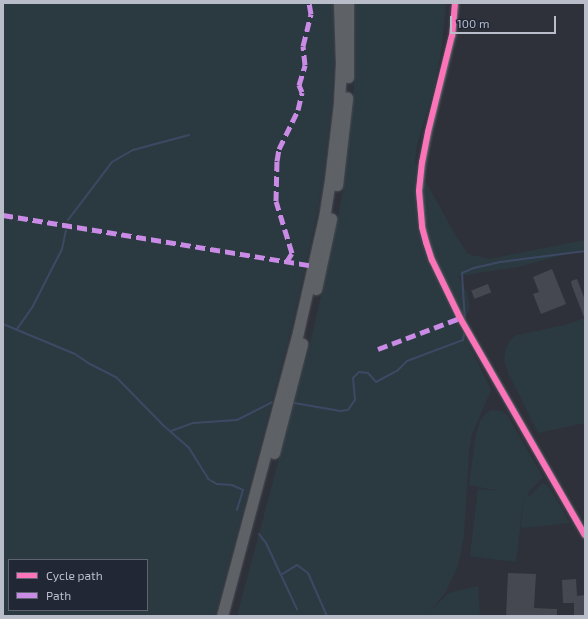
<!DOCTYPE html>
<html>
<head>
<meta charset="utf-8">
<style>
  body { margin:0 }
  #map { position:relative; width:588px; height:619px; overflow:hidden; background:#2e313a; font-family:"Exo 2",sans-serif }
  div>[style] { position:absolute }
  .green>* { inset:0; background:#2b3a40 }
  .stream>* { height:2px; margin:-1px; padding:0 1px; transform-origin:1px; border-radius:1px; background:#3d4964 }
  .building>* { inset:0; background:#454850; transform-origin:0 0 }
  .roads { filter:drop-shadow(0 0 1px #4a4c53) drop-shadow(0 0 1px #4a4c53) }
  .minor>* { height:7px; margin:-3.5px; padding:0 3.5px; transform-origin:3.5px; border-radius:3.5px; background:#5e6168 }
  .trunk>* { height:11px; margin:-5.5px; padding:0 5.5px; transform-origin:5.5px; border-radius:5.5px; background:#5e6266 }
  .quiet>* { height:5px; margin-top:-2.5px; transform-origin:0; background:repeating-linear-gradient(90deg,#ca8be6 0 10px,transparent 0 15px) }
  .cycleway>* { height:6px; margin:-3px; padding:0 3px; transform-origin:3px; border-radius:3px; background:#fb73b8 }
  span { translate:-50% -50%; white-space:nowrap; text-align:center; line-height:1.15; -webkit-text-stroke:4px #212735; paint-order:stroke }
  .frame { position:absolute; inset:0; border:4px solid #b9bdca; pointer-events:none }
  .legend { position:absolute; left:8px; top:559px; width:140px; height:52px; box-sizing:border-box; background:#212735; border:1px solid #5e6371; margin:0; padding:5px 7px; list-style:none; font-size:12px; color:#b9bdca }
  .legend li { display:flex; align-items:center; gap:8px; height:20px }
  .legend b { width:20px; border:1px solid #5e6371 }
  .scale { position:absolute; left:450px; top:16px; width:106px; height:18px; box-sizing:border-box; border:2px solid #b9bdca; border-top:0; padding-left:5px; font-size:12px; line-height:14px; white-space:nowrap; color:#b9bdca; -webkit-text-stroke:3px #212735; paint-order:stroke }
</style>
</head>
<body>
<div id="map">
  <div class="green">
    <div style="clip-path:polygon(evenodd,3px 3px,333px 3px,334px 63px,332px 102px,323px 180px,316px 219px,291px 330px,215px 616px,3px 616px,3px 3px,9px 560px,147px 560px,147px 610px,9px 610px,9px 560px)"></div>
    <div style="clip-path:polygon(354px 3px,446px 3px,442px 46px,435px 85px,417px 145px,415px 162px,457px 238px,468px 254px,489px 259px,585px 240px,585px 249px,518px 267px,458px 276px,467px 293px,470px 308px,461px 328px,491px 390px,472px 434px,469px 450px,464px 536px,458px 566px,445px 593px,430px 611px,449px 593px,478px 586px,480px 616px,237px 616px,312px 336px,337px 223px,344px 183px,353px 104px,355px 63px)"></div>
    <div style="clip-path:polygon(585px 318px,585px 423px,538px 433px,510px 377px,504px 361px,506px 348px,510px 340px,517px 335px,565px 325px)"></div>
    <div style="clip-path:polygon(491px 410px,502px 411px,507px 415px,543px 477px,527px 494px,529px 497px,542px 484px,545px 484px,549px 487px,570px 523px,521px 528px,524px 494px,516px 562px,470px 556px,478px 489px,500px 491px,469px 485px,476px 435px,480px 421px,486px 413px)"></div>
  </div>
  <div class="stream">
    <div style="left:68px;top:220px;width:73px;rotate:-52.8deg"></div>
    <div style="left:112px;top:162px;width:24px;rotate:-30deg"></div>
    <div style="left:133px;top:150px;width:58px;rotate:-15deg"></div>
    <div style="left:465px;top:322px;width:49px;rotate:-93.5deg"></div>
    <div style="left:462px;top:273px;width:13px;rotate:-23deg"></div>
    <div style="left:474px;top:268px;width:28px;rotate:-13deg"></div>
    <div style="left:501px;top:262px;width:85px;rotate:-7.5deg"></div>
    <div style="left:3px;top:324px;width:78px;rotate:22.6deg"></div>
    <div style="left:75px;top:354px;width:18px;rotate:34deg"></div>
    <div style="left:90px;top:364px;width:29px;rotate:27deg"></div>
    <div style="left:116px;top:377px;width:69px;rotate:45.6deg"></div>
    <div style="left:164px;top:426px;width:33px;rotate:41deg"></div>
    <div style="left:189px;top:448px;width:36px;rotate:58deg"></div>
    <div style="left:208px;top:479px;width:10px;rotate:29deg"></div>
    <div style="left:217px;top:484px;width:15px;rotate:4deg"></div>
    <div style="left:232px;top:485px;width:12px;rotate:24deg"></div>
    <div style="left:243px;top:490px;width:21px;rotate:107deg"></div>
    <div style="left:17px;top:329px;width:28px;rotate:-55deg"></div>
    <div style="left:33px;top:306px;width:64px;rotate:-63deg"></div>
    <div style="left:62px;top:249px;width:19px;rotate:-78deg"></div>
    <div style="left:294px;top:403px;width:47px;rotate:9.9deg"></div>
    <div style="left:340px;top:411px;width:8px;rotate:-7deg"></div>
    <div style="left:348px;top:410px;width:12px;rotate:-55deg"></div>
    <div style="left:355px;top:400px;width:22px;rotate:-95deg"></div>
    <div style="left:353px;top:378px;width:8px;rotate:-45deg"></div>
    <div style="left:359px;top:372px;width:9px;rotate:6deg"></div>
    <div style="left:368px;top:373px;width:12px;rotate:48deg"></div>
    <div style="left:376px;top:382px;width:24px;rotate:-28deg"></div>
    <div style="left:397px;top:371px;width:14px;rotate:-45deg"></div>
    <div style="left:407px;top:361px;width:60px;rotate:-20.6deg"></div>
    <div style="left:463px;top:340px;width:6px;rotate:-81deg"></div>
    <div style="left:171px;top:431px;width:23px;rotate:-20deg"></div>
    <div style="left:193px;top:423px;width:44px;rotate:-3.9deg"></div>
    <div style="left:237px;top:420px;width:39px;rotate:-27deg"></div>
    <div style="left:259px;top:534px;width:11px;rotate:52deg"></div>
    <div style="left:266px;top:543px;width:35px;rotate:65deg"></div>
    <div style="left:281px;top:575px;width:19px;rotate:-32deg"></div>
    <div style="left:297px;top:565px;width:14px;rotate:36deg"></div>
    <div style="left:308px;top:573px;width:47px;rotate:66.2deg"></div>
    <div style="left:281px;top:575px;width:38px;rotate:65deg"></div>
  </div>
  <div class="building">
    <div style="clip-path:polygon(552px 269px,566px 304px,541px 314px,533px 294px,539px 292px,533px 277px)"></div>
    <div style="clip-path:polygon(577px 279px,585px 300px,585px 320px,572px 286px,571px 281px)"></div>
    <div style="left:488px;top:284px;width:9px;height:18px;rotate:69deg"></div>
    <div style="clip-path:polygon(508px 573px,536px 574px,534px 608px,557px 609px,557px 616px,506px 616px)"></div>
    <div style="clip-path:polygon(576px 579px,577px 596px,585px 595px,584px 616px,574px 616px,574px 603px,563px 603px,562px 580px)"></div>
  </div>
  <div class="roads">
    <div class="minor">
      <div style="left:455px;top:3px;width:32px;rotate:95deg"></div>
      <div style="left:452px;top:35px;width:100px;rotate:103.9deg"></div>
      <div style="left:428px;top:132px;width:31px;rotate:101deg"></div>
      <div style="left:422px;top:162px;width:29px;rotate:96deg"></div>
      <div style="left:419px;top:191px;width:36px;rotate:85deg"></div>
      <div style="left:422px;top:227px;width:16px;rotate:75deg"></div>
      <div style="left:426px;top:242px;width:19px;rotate:72deg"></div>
      <div style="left:432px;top:260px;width:64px;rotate:64.2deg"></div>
      <div style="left:460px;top:318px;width:250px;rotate:60.1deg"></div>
    </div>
    <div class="trunk">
      <div style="left:348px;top:77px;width:74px;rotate:-90deg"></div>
      <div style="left:337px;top:185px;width:88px;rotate:-83.4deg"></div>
      <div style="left:316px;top:289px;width:72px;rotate:-77.9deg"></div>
      <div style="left:274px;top:453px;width:113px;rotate:-75.6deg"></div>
      <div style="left:222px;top:616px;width:294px;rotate:-75deg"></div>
      <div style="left:298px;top:332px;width:117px;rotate:-77.2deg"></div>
      <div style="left:324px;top:218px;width:38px;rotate:-81deg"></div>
      <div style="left:330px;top:180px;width:78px;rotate:-83.3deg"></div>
      <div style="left:339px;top:103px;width:40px;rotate:-87.1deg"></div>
      <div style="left:341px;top:63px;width:60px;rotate:-91.9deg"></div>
    </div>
  </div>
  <div class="quiet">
    <div style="left:3px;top:215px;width:310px;rotate:9.3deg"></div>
    <div style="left:287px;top:261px;width:9px;rotate:-58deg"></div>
    <div style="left:292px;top:253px;width:54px;rotate:-107.1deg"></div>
    <div style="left:276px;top:201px;width:40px;rotate:-88.6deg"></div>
    <div style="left:277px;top:161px;width:12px;rotate:-81deg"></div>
    <div style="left:279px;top:149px;width:43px;rotate:-64deg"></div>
    <div style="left:298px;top:110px;width:18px;rotate:-77deg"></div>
    <div style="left:302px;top:92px;width:8px;rotate:-113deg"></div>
    <div style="left:299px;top:85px;width:21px;rotate:-73deg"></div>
    <div style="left:305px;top:65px;width:19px;rotate:-96deg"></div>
    <div style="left:303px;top:46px;width:33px;rotate:-76deg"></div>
    <div style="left:311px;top:14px;width:11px;rotate:-100deg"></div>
    <div style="left:378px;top:349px;width:88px;rotate:-20.7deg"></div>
  </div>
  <div class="cycleway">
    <div style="left:455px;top:3px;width:32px;rotate:95deg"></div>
    <div style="left:452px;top:35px;width:100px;rotate:103.9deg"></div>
    <div style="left:428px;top:132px;width:31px;rotate:101deg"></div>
    <div style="left:422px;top:162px;width:29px;rotate:96deg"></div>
    <div style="left:419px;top:191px;width:36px;rotate:85deg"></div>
    <div style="left:422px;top:227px;width:16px;rotate:75deg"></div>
    <div style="left:426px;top:242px;width:19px;rotate:72deg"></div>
    <div style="left:432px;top:260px;width:64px;rotate:64.2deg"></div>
    <div style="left:460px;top:318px;width:250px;rotate:60.1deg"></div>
  </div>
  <div class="frame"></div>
  <ul class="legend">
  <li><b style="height:5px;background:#fb73b8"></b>Cycle path</li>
  <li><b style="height:5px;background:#ca8be6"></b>Path</li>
  </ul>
  <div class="scale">100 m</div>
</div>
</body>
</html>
